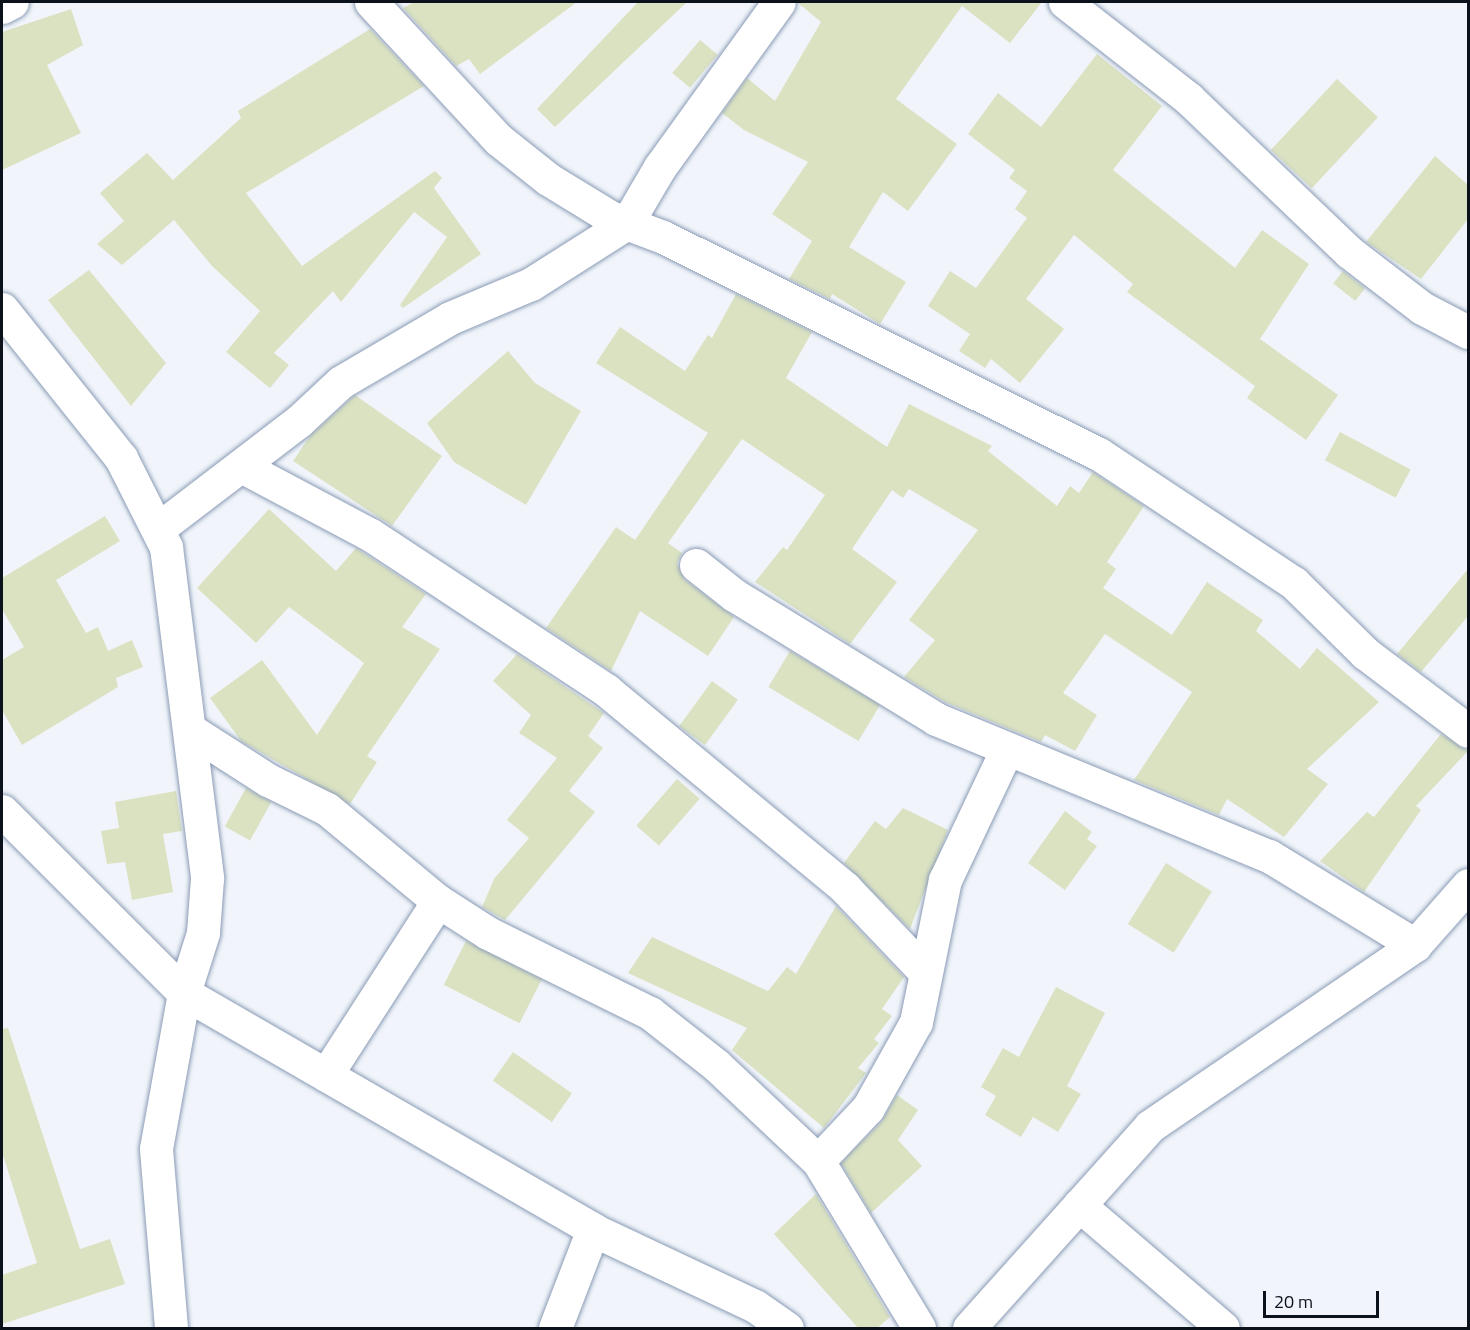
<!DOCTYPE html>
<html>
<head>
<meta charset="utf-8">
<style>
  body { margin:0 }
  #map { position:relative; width:1470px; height:1330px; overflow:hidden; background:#f1f5fb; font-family:"Titillium Web",sans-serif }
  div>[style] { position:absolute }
  .building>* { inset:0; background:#dae2c2; transform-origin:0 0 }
  .roads { filter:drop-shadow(0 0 2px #8a9bb5) drop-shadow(0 0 2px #8a9bb5) }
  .minor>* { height:33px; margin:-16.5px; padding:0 16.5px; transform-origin:16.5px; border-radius:16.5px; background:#fff }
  span { translate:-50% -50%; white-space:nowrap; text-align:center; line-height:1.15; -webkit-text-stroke:4.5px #f1f5fb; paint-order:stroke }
  .frame { position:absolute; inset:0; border:3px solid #0c121b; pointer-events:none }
  .scale { position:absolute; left:1263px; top:1291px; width:116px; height:27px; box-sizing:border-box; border:3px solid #0c121b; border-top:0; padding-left:8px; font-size:18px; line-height:21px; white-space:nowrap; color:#0c121b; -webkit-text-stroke:4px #f1f5fb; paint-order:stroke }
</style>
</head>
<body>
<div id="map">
  <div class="building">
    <div style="clip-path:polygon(414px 2px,577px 2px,480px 74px,469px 59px,456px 66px,403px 8px)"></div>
    <div style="clip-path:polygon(638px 2px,687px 2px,555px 127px,537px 109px)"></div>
    <div style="clip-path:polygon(797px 2px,1042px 2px,1010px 43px,962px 6px,896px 99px,957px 144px,908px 211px,883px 192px,849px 247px,906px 282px,880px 324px,832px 294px,830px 299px,789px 279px,812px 241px,772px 214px,808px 162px,744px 130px,722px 113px,747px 78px,775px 101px,821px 22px)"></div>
    <div style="clip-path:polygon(71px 9px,83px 45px,47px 65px,81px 133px,2px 170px,2px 32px)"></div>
    <div style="clip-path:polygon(370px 29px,424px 86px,246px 193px,302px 266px,435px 171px,442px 178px,434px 188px,481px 254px,403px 308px,400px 305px,447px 237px,414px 212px,341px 302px,333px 291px,274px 353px,289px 365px,270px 388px,226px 352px,260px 311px,212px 266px,174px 220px,122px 265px,97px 244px,124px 221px,100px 193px,147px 153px,173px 180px,241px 118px,238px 111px)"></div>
    <div style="left:700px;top:40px;width:23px;height:43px;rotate:40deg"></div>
    <div style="clip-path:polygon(1097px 54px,1162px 106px,1113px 170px,1235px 268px,1262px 230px,1309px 264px,1260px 339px,1338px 395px,1306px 440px,1247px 398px,1255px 386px,1127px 292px,1133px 284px,1074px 235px,1026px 299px,1064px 329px,1020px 383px,991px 359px,985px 368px,959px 351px,970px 334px,928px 306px,950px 271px,976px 288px,1027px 218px,1015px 209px,1027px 191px,1009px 178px,1015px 170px,968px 134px,998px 93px,1041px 127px)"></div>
    <div style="left:1337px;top:79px;width:56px;height:97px;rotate:43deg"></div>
    <div style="clip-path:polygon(1435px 156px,1468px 185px,1468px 219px,1421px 279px,1366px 242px)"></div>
    <div style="clip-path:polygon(89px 270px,166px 363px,131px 406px,48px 300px)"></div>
    <div style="left:1343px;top:271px;width:28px;height:16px;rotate:38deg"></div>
    <div style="clip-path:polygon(736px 294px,812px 332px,786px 378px,887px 447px,909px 404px,992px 446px,988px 451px,1057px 506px,1070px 486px,1079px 493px,1093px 472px,1144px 506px,1107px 562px,1116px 569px,1103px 588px,1172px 635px,1207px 582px,1263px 620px,1256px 631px,1300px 669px,1317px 648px,1379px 702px,1307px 769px,1328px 784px,1284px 837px,1227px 799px,1219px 815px,1134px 780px,1192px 692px,1105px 634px,1063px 693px,1097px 715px,1075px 751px,1045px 735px,1041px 742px,945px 702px,904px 677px,935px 640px,909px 620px,978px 530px,909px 489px,903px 498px,892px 490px,852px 549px,897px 582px,850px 644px,755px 582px,783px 547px,787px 550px,825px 495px,742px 439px,668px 543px,682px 553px,677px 563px,684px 579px,734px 617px,708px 656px,640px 611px,611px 671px,546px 628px,616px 527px,635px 540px,708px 433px,596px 363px,620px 327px,685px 371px,708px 335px,712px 338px)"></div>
    <div style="clip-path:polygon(508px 351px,535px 383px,581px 411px,526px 505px,454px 462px,427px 423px)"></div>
    <div style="clip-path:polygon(355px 395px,442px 456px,392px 526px,293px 461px,310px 436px)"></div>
    <div style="left:1340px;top:432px;width:80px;height:32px;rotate:28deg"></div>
    <div style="clip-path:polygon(269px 509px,336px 571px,356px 548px,426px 594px,402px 627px,440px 649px,367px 756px,377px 762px,350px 804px,241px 741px,210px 698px,262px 660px,317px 735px,364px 663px,289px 607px,256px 643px,197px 588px)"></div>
    <div style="clip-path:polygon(105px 516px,120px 541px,56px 580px,86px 633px,98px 627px,108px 651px,132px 640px,143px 667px,116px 678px,118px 687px,22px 745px,2px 710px,2px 660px,24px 647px,2px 609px,2px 578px)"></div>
    <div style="clip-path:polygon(1468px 569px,1468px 616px,1421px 672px,1397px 654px)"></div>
    <div style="left:790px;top:651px;width:105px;height:42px;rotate:31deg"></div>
    <div style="clip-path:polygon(517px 654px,604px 713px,588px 736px,603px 748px,569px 791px,595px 812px,505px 920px,482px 907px,494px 879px,529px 838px,507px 820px,557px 758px,519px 733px,531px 715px,493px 681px)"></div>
    <div style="left:712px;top:681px;width:32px;height:56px;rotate:36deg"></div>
    <div style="clip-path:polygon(1441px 734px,1468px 751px,1416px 806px,1421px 810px,1364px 892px,1320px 861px,1367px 812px,1374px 817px)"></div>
    <div style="left:677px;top:779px;width:30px;height:62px;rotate:41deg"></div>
    <div style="left:246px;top:788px;width:29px;height:44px;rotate:29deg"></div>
    <div style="clip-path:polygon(176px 791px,182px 831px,163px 834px,173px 892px,132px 900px,125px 862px,107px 864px,101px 831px,119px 828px,115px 802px)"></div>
    <div style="clip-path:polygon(903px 808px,948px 830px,910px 929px,844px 863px,875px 821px,886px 829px)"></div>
    <div style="clip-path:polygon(1065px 811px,1092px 832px,1087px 839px,1097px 846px,1065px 890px,1028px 863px)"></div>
    <div style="left:1166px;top:863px;width:54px;height:72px;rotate:32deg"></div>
    <div style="clip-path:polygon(836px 906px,904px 977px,882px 1009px,892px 1016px,874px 1039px,879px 1043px,858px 1068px,866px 1073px,824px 1128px,732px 1050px,747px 1028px,628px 973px,652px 937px,768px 991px,787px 967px,796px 974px)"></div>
    <div style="left:466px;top:941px;width:85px;height:49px;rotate:27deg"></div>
    <div style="clip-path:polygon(1056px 987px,1105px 1013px,1067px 1086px,1081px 1094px,1058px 1132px,1033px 1117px,1021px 1137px,985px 1115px,996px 1096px,981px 1087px,1003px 1048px,1019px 1057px)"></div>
    <div style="clip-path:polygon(8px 1028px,80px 1249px,110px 1239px,125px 1284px,2px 1324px,2px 1275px,37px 1263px,2px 1152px,2px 1029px)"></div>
    <div style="left:513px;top:1052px;width:72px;height:35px;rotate:35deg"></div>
    <div style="clip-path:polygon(897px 1095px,918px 1110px,898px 1140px,922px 1166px,871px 1213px,841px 1163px,882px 1121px)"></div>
    <div style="clip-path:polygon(816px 1194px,890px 1317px,876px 1329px,859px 1329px,774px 1234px)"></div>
  </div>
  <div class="roads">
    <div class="minor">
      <div style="left:371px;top:2px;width:188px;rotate:47.2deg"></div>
      <div style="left:499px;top:140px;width:63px;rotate:38.5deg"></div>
      <div style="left:548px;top:179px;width:73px;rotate:31.5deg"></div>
      <div style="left:610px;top:217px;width:57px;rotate:20.7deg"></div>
      <div style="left:663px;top:237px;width:487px;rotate:26.5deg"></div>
      <div style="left:1099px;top:454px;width:234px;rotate:33.5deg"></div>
      <div style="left:1294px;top:583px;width:100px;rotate:44.6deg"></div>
      <div style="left:1365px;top:653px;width:129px;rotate:37.1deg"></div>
      <div style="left:1065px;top:2px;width:157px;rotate:38deg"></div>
      <div style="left:1189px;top:99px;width:221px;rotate:43.7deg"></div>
      <div style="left:1349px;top:252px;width:92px;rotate:37.5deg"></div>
      <div style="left:1422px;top:308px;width:52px;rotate:27.6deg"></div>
      <div style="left:2px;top:7px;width:11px;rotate:-27deg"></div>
      <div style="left:2px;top:309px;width:191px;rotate:51.4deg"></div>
      <div style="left:121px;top:458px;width:100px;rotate:63.2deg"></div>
      <div style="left:166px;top:547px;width:334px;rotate:82.9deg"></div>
      <div style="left:207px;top:878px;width:55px;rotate:94.2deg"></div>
      <div style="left:203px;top:933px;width:63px;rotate:107.6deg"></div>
      <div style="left:184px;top:993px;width:158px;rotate:100.2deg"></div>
      <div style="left:156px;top:1149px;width:180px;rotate:85.2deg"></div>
      <div style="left:241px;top:466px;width:147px;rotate:28deg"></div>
      <div style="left:371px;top:535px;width:282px;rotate:33.4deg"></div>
      <div style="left:606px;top:690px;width:310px;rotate:39.6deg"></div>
      <div style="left:845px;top:888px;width:115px;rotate:46.4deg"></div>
      <div style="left:159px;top:528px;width:176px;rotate:-37.4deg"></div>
      <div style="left:299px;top:421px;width:57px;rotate:-42.9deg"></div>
      <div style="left:341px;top:382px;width:126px;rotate:-30.4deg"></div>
      <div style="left:450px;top:318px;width:88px;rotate:-22.8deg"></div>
      <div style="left:531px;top:284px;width:114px;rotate:-32.4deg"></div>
      <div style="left:627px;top:223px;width:65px;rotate:-59.5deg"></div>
      <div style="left:660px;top:167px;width:203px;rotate:-54.2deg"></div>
      <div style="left:696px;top:565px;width:48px;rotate:38.3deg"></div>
      <div style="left:734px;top:595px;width:237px;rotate:31.5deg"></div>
      <div style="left:936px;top:719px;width:360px;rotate:22.4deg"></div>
      <div style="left:1269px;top:856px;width:171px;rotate:31.4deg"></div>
      <div style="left:190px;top:730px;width:93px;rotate:32.7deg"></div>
      <div style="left:268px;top:780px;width:66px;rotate:26.2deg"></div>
      <div style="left:327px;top:809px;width:144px;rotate:39.7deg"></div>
      <div style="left:438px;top:901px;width:59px;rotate:32.6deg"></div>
      <div style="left:488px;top:933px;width:181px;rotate:26.3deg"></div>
      <div style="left:650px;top:1013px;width:84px;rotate:38.2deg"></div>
      <div style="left:716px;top:1065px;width:140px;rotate:43.3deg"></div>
      <div style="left:818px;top:1161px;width:195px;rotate:58.8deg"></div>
      <div style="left:2px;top:811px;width:257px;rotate:45deg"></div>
      <div style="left:184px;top:993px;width:485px;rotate:30deg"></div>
      <div style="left:604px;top:1235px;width:167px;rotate:25.2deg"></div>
      <div style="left:755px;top:1306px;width:39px;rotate:35deg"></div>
      <div style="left:326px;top:1075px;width:207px;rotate:-57.2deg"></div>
      <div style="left:818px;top:1161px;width:73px;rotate:-46.7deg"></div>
      <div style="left:868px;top:1108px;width:98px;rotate:-60.8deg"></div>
      <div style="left:916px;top:1022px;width:145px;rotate:-78.5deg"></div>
      <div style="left:945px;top:880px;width:143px;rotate:-64.7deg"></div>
      <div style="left:1079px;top:1205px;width:189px;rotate:40.5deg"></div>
      <div style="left:555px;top:1328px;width:106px;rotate:-69deg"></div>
      <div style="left:969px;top:1328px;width:271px;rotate:-48.1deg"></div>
      <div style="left:1150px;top:1126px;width:321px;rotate:-34.3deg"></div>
      <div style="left:1415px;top:945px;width:80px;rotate:-48.5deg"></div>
    </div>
  </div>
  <div class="frame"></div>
  <div class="scale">20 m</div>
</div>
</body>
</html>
